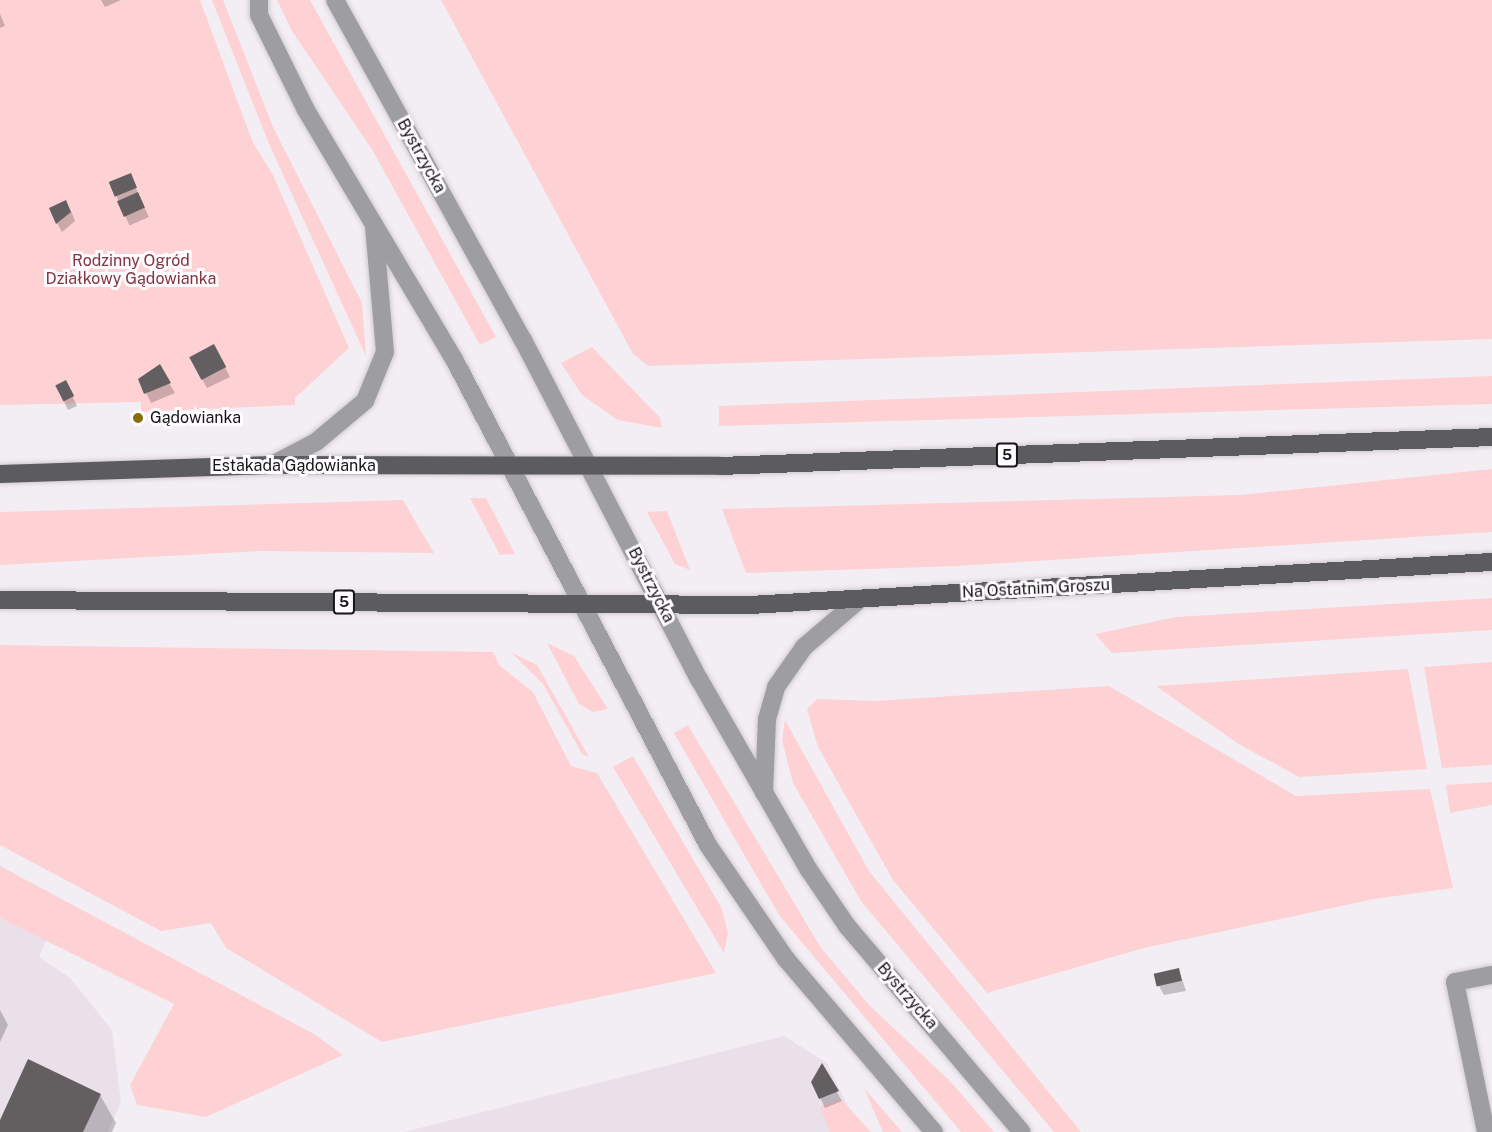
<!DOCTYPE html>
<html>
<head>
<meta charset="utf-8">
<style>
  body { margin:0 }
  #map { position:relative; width:1492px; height:1132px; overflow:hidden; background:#f3eef3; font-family:"Public Sans",sans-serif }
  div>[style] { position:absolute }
  .built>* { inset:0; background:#eae0ea }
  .green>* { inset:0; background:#fed2d4 }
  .shadow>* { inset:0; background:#0003; transform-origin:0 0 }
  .building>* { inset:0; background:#635e60; transform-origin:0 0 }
  .roads { filter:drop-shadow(0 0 2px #d0cbd0) drop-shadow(0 0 2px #d0cbd0) }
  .minor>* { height:18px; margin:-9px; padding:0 9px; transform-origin:9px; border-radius:9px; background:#9e9ea0 }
  .major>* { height:18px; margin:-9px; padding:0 9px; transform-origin:9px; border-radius:9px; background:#5c5b5e }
  .dots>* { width:16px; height:16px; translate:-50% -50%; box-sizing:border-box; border:3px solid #fffcff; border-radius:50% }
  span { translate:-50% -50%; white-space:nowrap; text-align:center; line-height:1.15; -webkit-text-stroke:6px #fffcff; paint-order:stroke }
  .shield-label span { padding:2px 4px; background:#fffcff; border:2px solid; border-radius:4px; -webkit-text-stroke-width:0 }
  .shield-label { font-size:15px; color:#171617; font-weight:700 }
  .street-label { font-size:16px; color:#171617 }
  .park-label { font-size:16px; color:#80363f }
  .poi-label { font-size:16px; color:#171617 }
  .left { translate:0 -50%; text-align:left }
</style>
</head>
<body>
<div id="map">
  <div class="built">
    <div style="clip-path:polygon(0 918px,46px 940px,39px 957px,70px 978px,112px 1030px,121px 1102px,108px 1132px,0 1132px)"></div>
    <div style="clip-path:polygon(784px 1036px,827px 1063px,860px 1132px,404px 1132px)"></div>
  </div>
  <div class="green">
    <div style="clip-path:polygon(0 0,200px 0,253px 143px,273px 175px,349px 348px,295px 398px,295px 405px,141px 412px,141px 402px,0 405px)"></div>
    <div style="clip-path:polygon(212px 0,223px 0,273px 127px,362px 303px,366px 356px,269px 144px)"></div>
    <div style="clip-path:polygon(277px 0,310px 0,496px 337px,480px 345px,373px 151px,292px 31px)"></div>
    <div style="clip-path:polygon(441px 0,1492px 0,1492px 339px,648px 366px,633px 354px)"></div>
    <div style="clip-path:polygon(592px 347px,660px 418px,662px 428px,618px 420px,582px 395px,561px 363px)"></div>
    <div style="clip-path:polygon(1492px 376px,1492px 404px,719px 426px,719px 406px)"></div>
    <div style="clip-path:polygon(1492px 469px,1492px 532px,958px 566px,746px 573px,722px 509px,1240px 495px)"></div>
    <div style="clip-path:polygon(470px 498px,486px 498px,515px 554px,500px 555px)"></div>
    <div style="clip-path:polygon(403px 500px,434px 553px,259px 551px,0 565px,0 512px)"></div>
    <div style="clip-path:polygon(667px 511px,690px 570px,675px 564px,647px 512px)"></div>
    <div style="clip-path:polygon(1492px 598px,1492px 630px,1112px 653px,1095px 634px,1176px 617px)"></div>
    <div style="clip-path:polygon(547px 643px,574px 656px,608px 709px,593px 712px,579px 704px)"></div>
    <div style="clip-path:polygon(0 645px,493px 652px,500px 666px,533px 692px,571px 766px,597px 773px,716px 973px,382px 1042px,226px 948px,211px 923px,161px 931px,0 845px)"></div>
    <div style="clip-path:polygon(512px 653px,537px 665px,589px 757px,582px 754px,543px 684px)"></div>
    <div style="clip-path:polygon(1492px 662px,1492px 765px,1442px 768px,1424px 667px)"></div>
    <div style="clip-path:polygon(1408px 669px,1427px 769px,1299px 777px,1237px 743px,1156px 686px)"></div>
    <div style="clip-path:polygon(1109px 686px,1296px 796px,1430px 789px,1453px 888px,1374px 899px,1144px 948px,987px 993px,893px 880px,818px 747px,807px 709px,817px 699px,875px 701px)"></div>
    <div style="clip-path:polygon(785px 720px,869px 871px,1081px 1132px,1054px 1132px,861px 901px,793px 783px,782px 740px)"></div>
    <div style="clip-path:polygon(688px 725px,821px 948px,870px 1006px,951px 1082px,994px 1132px,961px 1132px,779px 915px,674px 733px)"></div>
    <div style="clip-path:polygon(633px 756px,722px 909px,728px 933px,724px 953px,613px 767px)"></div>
    <div style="clip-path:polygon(1492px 782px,1492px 805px,1450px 813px,1446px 785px)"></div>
    <div style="clip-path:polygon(0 866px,314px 1034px,343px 1055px,206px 1117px,137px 1105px,130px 1085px,174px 1004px,0 918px)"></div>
    <div style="clip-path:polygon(864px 1088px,902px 1132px,883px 1132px)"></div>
    <div style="clip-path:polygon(841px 1099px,871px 1132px,830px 1132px,820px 1107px)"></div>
  </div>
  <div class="shadow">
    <div style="clip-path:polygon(101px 0,121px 0,105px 7px)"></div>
    <div style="clip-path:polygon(0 14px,5px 26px,0 28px)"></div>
    <div style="left:130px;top:175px;width:46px;height:21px;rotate:66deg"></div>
    <div style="clip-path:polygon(71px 211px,75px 221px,62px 232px,57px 223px)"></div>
    <div style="clip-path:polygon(219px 355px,230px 377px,207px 388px,202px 379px)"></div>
    <div style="clip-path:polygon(159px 367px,175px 393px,151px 403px,140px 380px)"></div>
    <div style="clip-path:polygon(57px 386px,70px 391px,77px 406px,68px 410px)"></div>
    <div style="clip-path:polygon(1179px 970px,1186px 991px,1164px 995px,1159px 986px)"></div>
    <div style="clip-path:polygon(0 1010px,8px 1025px,0 1042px)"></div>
    <div style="clip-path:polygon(822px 1066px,842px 1101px,825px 1108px,813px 1082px)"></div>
    <div style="clip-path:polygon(100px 1095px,116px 1123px,112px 1132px,0 1132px,0 1123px)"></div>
  </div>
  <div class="building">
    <div style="left:131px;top:173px;width:16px;height:24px;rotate:68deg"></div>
    <div style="left:138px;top:192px;width:17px;height:23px;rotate:66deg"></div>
    <div style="clip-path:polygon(66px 200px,71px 212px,56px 224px,49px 208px)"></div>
    <div style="left:214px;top:344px;width:26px;height:28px;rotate:62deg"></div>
    <div style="clip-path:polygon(160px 364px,171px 383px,144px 394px,138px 379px)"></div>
    <div style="left:66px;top:380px;width:18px;height:12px;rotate:63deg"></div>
    <div style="left:1179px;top:968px;width:13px;height:26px;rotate:77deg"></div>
    <div style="clip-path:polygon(28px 1059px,101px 1094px,83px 1132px,0 1132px,0 1120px)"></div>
    <div style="clip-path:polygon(822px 1063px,839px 1091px,819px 1099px,811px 1082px)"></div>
  </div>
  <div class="roads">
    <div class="minor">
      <div style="left:259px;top:0;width:15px;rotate:90deg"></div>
      <div style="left:259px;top:15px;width:106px;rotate:63.7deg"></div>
      <div style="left:306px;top:110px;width:290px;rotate:59.3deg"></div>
      <div style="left:454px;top:359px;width:548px;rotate:62.41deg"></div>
      <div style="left:708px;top:845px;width:138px;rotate:55.6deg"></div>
      <div style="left:786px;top:959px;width:228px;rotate:49.5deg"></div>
      <div style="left:335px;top:0;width:389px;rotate:61.1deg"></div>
      <div style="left:523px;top:340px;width:382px;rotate:62.6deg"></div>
      <div style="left:699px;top:679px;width:220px;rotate:60.1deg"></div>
      <div style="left:809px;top:870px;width:68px;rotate:55.8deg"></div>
      <div style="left:847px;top:926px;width:270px;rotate:49.7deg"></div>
      <div style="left:272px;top:465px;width:50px;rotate:-27.6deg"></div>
      <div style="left:316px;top:442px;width:64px;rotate:-39.9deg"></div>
      <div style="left:365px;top:401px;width:53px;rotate:-67.8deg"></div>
      <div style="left:385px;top:352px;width:125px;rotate:-95deg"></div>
      <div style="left:764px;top:793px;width:74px;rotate:-87.7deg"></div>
      <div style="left:767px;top:719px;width:33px;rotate:-74deg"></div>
      <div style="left:776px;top:687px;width:49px;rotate:-55deg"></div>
      <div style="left:804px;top:647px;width:74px;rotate:-40.6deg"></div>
      <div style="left:1486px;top:1132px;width:153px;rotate:-101.7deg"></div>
      <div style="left:1455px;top:982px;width:38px;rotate:-11deg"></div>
    </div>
    <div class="major">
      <div style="left:0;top:474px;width:272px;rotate:-1.9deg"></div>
      <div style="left:272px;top:465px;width:448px;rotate:0.1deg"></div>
      <div style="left:720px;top:466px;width:773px;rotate:-2.15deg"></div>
      <div style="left:0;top:600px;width:750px;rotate:0.38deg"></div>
      <div style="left:750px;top:605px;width:743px;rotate:-3.32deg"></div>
    </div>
  </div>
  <div class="dots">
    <div style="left:138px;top:418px;background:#886c0a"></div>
  </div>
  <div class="shield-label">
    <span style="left:1007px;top:455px">5</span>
    <span style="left:344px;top:602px">5</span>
  </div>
  <div class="street-label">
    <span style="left:421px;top:156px;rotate:61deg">Bystrzycka</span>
    <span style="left:294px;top:466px">Estakada Gądowianka</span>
    <span style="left:651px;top:585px;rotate:63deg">Bystrzycka</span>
    <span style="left:1036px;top:589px;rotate:-3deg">Na Ostatnim Groszu</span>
    <span style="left:907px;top:996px;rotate:49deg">Bystrzycka</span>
  </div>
  <div class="park-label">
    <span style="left:131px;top:270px">Rodzinny Ogród<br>Działkowy Gądowianka</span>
  </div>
  <div class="poi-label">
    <span class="left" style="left:150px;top:418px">Gądowianka</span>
  </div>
</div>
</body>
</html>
